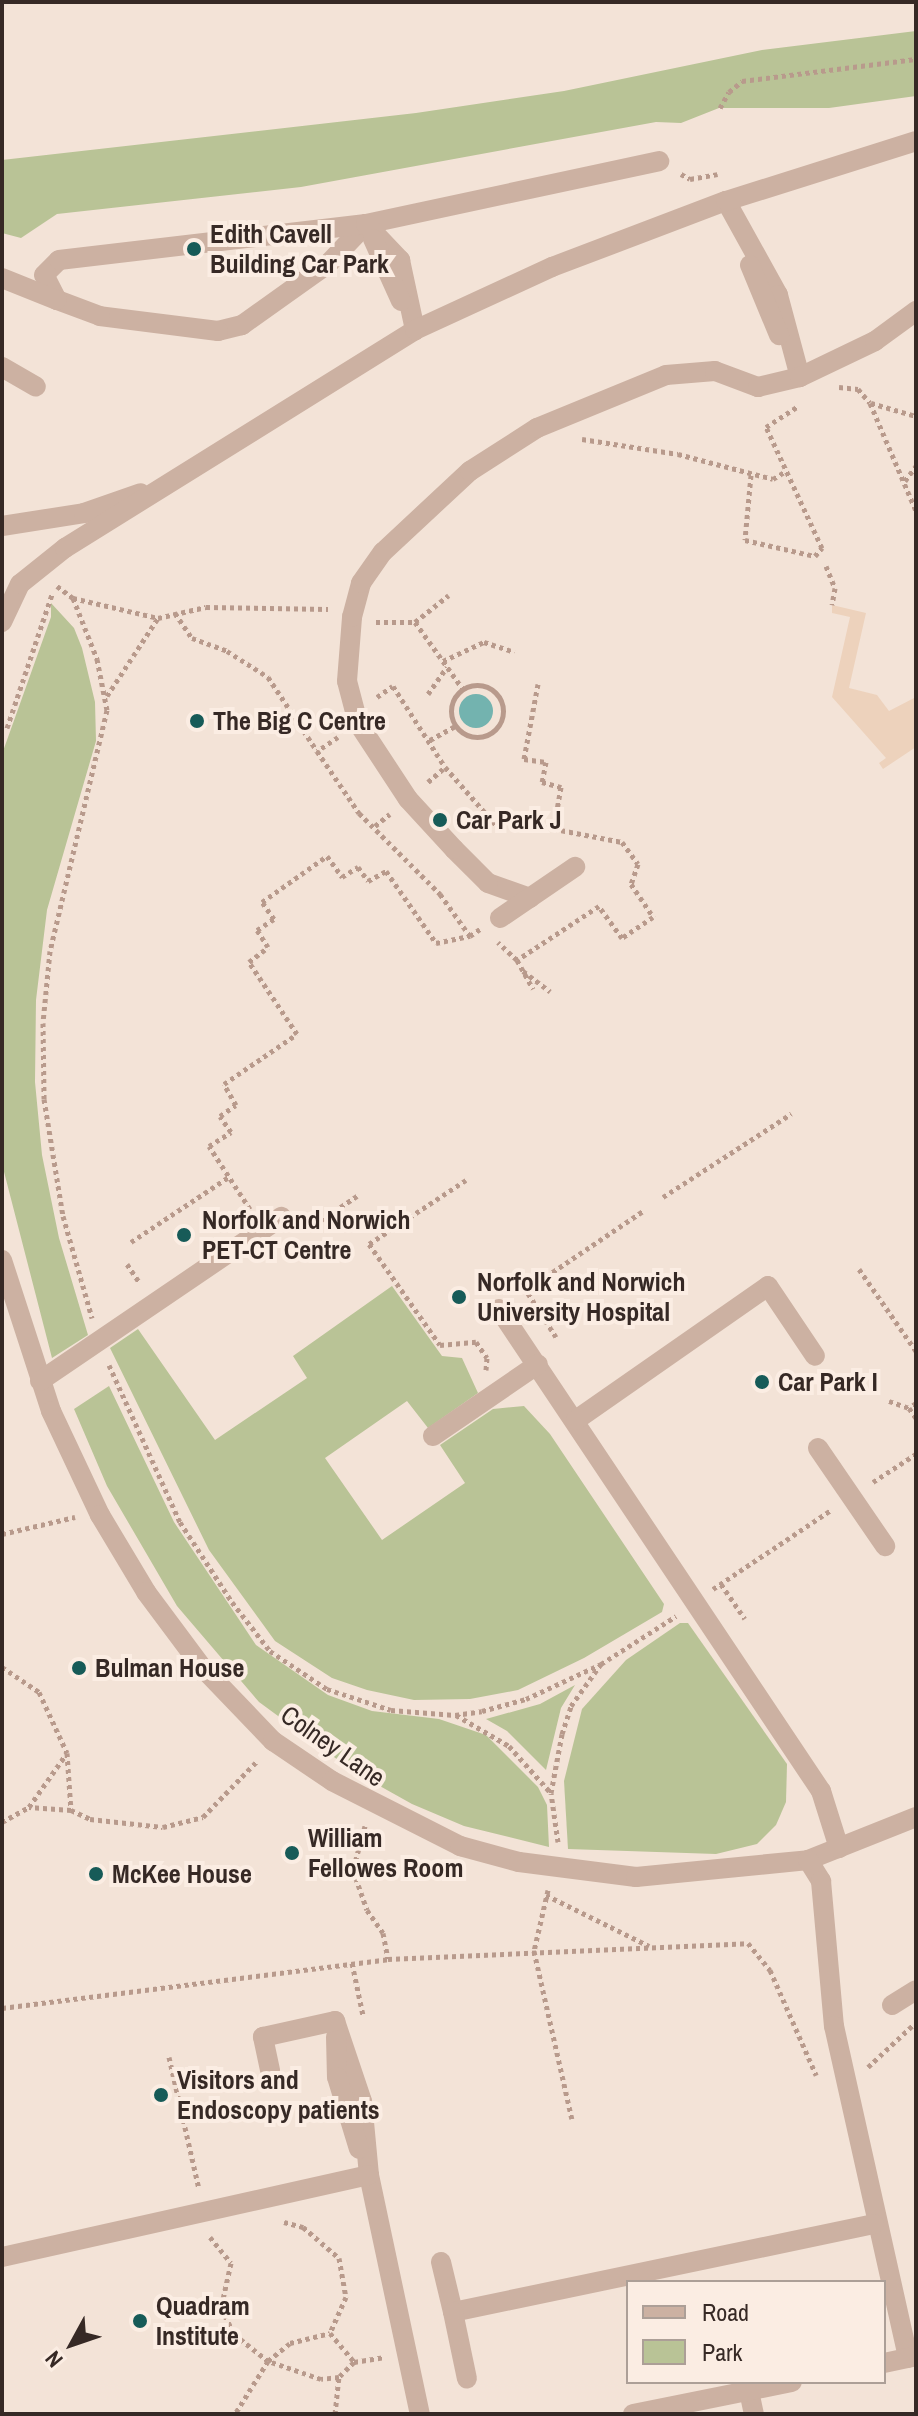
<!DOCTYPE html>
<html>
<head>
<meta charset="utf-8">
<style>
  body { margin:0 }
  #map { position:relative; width:918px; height:2416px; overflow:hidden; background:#f3e3d7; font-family:"Archivo Narrow",sans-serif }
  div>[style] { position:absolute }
  .green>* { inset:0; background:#b9c396 }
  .plaza>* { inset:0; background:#edd2bc }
  .water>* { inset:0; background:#73b3af }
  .round { border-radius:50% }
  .path>* { height:5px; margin-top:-2.5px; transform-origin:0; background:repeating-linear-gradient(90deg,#b89a8c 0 4px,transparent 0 8px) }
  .path>.ring { margin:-2.5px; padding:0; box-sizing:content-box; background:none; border:5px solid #b89a8c; border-radius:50% }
  .minor>* { height:20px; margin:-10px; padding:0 10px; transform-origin:10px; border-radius:10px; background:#ccb1a2 }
  .dots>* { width:22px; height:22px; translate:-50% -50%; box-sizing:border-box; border:4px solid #fbede3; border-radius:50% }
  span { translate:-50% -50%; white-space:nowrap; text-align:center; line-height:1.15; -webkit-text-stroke:8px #fbede3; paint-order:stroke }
  .poi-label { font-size:26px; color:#362925; font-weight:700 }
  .left { translate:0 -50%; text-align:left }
  .street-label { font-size:26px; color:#362925 }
  .frame { position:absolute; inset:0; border:4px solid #362925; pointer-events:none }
  .legend { position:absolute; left:626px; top:2280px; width:260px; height:104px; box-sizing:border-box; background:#fbede3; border:2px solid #ac9f97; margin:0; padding:10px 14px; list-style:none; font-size:24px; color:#362925 }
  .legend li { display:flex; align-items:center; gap:16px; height:40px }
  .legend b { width:40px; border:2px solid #ac9f97 }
  .north { position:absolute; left:32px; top:2304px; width:80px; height:80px; -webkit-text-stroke:6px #fbede3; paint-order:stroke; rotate:230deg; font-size:22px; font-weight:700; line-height:32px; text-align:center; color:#362925 }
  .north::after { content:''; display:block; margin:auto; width:28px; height:36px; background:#362925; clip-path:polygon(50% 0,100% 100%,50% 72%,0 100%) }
</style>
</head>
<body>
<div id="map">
  <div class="green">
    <div style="clip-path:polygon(916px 31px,916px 96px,829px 108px,719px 108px,681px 123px,656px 122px,301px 187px,57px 214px,21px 238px,2px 233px,2px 160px,416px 113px,564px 91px,762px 50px)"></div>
    <div style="clip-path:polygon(51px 603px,74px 628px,82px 648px,95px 702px,96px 741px,47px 910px,36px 1000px,35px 1082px,42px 1155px,59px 1238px,88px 1335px,52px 1358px,2px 1164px,2px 754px,51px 617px)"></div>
    <div style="clip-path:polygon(392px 1286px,442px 1356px,462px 1358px,478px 1393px,428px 1428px,407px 1401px,325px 1458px,382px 1540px,465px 1483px,440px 1445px,493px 1409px,524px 1406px,550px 1434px,664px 1604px,662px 1612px,584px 1658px,518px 1690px,470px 1699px,414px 1700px,367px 1690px,332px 1678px,275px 1641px,209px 1550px,110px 1348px,138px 1329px,215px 1440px,307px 1378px,293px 1356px)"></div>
    <div style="clip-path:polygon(109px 1386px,174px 1522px,256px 1645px,328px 1695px,372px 1711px,439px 1719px,486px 1735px,538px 1787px,547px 1805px,549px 1847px,464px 1826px,412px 1804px,353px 1771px,259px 1702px,177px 1606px,107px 1486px,74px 1409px)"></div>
    <div style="clip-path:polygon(680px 1623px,688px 1623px,787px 1764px,786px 1802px,776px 1825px,757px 1844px,716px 1854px,568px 1849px,564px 1781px,582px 1709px,626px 1660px)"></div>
    <div style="clip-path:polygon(575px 1685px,561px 1708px,546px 1770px,507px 1731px,486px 1719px,540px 1704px)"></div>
  </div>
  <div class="plaza">
    <div style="clip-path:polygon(832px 605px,866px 613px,849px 688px,877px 695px,889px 711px,916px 697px,916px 747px,883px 769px,879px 763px,886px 758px,832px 697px,850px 617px,832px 613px)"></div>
  </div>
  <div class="water">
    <div class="round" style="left:459px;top:694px;width:34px;height:34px"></div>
  </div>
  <div class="path">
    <div style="left:720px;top:108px;width:18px;rotate:-61deg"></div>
    <div style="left:729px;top:92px;width:17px;rotate:-40deg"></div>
    <div style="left:742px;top:81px;width:175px;rotate:-7.2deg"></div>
    <div style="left:681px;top:174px;width:10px;rotate:29deg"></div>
    <div style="left:690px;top:179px;width:28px;rotate:-10deg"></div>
    <div style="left:839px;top:387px;width:19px;rotate:6deg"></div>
    <div style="left:858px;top:389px;width:18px;rotate:49deg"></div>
    <div style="left:870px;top:403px;width:117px;rotate:66.9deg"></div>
    <div style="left:871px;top:403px;width:47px;rotate:16.1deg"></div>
    <div style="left:582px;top:439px;width:97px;rotate:8.9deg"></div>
    <div style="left:678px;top:454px;width:98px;rotate:14.7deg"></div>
    <div style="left:773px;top:479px;width:15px;rotate:-32deg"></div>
    <div style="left:751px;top:475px;width:65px;rotate:95.3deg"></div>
    <div style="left:745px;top:540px;width:72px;rotate:12.9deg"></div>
    <div style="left:815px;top:556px;width:11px;rotate:-49deg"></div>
    <div style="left:822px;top:548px;width:133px;rotate:-114.8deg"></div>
    <div style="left:766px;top:427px;width:37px;rotate:-33deg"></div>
    <div style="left:905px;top:481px;width:19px;rotate:-54deg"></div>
    <div style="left:826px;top:566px;width:24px;rotate:68deg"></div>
    <div style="left:835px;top:588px;width:17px;rotate:100deg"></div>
    <div style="left:57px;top:586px;width:20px;rotate:37deg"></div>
    <div style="left:73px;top:598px;width:87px;rotate:13.2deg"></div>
    <div style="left:73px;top:598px;width:66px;rotate:68.5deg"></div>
    <div style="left:97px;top:659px;width:52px;rotate:78.9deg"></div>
    <div style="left:107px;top:710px;width:248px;rotate:103.3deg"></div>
    <div style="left:50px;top:951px;width:72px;rotate:95.6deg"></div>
    <div style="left:43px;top:1023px;width:76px;rotate:89.2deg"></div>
    <div style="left:44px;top:1099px;width:119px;rotate:80.8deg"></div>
    <div style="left:63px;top:1216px;width:106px;rotate:74.1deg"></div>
    <div style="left:175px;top:613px;width:30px;rotate:56deg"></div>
    <div style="left:192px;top:638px;width:37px;rotate:20deg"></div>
    <div style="left:227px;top:651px;width:49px;rotate:32.4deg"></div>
    <div style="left:268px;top:677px;width:89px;rotate:56.5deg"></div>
    <div style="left:376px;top:622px;width:39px"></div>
    <div style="left:415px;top:622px;width:43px;rotate:-38.5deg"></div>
    <div style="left:415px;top:622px;width:82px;rotate:54.4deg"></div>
    <div style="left:443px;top:661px;width:45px;rotate:-24.9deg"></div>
    <div style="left:484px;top:642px;width:32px;rotate:18deg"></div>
    <div style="left:538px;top:684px;width:76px;rotate:100.6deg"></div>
    <div style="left:524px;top:759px;width:22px;rotate:8deg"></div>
    <div style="left:546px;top:762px;width:20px;rotate:101deg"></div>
    <div style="left:542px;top:782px;width:20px;rotate:15deg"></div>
    <div style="left:561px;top:787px;width:41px;rotate:99.9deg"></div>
    <div class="ring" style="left:451px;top:685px;width:47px;height:47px"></div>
    <div style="left:428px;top:694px;width:33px;rotate:-55deg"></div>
    <div style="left:107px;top:696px;width:93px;rotate:-56.8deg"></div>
    <div style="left:158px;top:618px;width:49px;rotate:-12.9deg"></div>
    <div style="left:206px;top:607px;width:122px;rotate:0.9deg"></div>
    <div style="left:377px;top:697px;width:19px;rotate:-35deg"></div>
    <div style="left:393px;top:686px;width:96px;rotate:57.3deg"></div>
    <div style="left:445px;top:767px;width:77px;rotate:48.7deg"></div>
    <div style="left:496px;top:825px;width:18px;rotate:-13deg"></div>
    <div style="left:514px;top:821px;width:110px;rotate:11deg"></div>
    <div style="left:622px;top:842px;width:27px;rotate:54deg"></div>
    <div style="left:638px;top:864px;width:21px;rotate:109deg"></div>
    <div style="left:631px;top:884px;width:40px;rotate:56deg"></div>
    <div style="left:653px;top:917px;width:37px;rotate:146deg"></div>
    <div style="left:622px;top:938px;width:39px;rotate:-126deg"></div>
    <div style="left:599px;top:906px;width:98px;rotate:146.6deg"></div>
    <div style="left:517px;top:960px;width:26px;rotate:-137deg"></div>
    <div style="left:7px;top:728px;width:141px;rotate:-71.4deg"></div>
    <div style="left:338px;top:737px;width:25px;rotate:146deg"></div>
    <div style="left:317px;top:751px;width:75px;rotate:55.9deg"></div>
    <div style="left:359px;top:813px;width:115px;rotate:45deg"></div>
    <div style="left:440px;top:894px;width:52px;rotate:54.5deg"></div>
    <div style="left:470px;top:936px;width:12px;rotate:-35deg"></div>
    <div style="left:430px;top:740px;width:29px;rotate:-29deg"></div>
    <div style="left:428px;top:782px;width:23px;rotate:-41deg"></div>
    <div style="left:375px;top:826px;width:19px;rotate:-39deg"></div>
    <div style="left:517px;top:960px;width:33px;rotate:61deg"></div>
    <div style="left:523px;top:971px;width:34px;rotate:37deg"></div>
    <div style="left:466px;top:1180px;width:116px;rotate:146.6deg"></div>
    <div style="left:369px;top:1244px;width:123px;rotate:54.9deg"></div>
    <div style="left:440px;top:1345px;width:36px;rotate:-5deg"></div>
    <div style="left:476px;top:1342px;width:19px;rotate:55deg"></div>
    <div style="left:487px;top:1358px;width:12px;rotate:95deg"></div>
    <div style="left:663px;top:1197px;width:153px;rotate:-33deg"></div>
    <div style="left:250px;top:1209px;width:75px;rotate:-123.1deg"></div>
    <div style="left:209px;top:1146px;width:26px;rotate:-32deg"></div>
    <div style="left:231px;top:1132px;width:19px;rotate:-125deg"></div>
    <div style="left:220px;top:1116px;width:19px;rotate:-35deg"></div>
    <div style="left:236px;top:1105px;width:24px;rotate:-120deg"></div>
    <div style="left:224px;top:1084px;width:88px;rotate:-34.4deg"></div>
    <div style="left:297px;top:1034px;width:87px;rotate:-123.7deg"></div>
    <div style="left:249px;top:962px;width:24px;rotate:-38deg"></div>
    <div style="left:268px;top:947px;width:20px;rotate:-123deg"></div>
    <div style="left:257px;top:930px;width:20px;rotate:-33deg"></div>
    <div style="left:274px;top:919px;width:21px;rotate:-125deg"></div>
    <div style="left:262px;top:902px;width:80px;rotate:-35.3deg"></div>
    <div style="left:327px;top:856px;width:26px;rotate:54deg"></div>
    <div style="left:342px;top:877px;width:19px;rotate:-32deg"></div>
    <div style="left:358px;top:867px;width:17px;rotate:54deg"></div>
    <div style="left:368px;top:881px;width:21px;rotate:-29deg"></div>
    <div style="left:386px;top:871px;width:88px;rotate:55.2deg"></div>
    <div style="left:436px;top:943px;width:35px;rotate:-12deg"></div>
    <div style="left:308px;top:1216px;width:11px;rotate:56deg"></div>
    <div style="left:314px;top:1225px;width:52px;rotate:-34deg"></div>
    <div style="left:131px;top:1242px;width:118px;rotate:-33.6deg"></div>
    <div style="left:127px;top:1264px;width:23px;rotate:56deg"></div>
    <div style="left:859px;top:1269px;width:100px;rotate:55.2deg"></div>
    <div style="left:556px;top:1337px;width:56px;rotate:-122.6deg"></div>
    <div style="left:526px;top:1290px;width:141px;rotate:-34deg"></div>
    <div style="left:109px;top:1365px;width:172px;rotate:65.7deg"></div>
    <div style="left:180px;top:1522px;width:95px;rotate:57deg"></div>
    <div style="left:232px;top:1602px;width:62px;rotate:52.2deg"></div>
    <div style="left:270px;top:1651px;width:69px;rotate:33.7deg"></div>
    <div style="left:327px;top:1689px;width:67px;rotate:18.2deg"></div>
    <div style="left:391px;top:1710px;width:64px;rotate:4.5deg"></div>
    <div style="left:455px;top:1715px;width:27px;rotate:-8deg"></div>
    <div style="left:482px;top:1711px;width:46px;rotate:-15.3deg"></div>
    <div style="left:526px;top:1699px;width:83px;rotate:-25deg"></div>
    <div style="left:601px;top:1664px;width:89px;rotate:-32.6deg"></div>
    <div style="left:889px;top:1401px;width:21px;rotate:19deg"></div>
    <div style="left:916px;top:1403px;width:9px;rotate:144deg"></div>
    <div style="left:909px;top:1408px;width:12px;rotate:55deg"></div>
    <div style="left:873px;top:1482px;width:51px;rotate:-33.1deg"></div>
    <div style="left:2px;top:1534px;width:75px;rotate:-13.1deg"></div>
    <div style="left:721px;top:1584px;width:42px;rotate:55.6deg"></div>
    <div style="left:713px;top:1589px;width:142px;rotate:-33.8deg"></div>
    <div style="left:2px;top:1667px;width:45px;rotate:34deg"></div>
    <div style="left:39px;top:1692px;width:67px;rotate:65.3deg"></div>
    <div style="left:67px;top:1753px;width:57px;rotate:86deg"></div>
    <div style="left:71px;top:1810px;width:42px;rotate:-175.9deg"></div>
    <div style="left:29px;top:1807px;width:66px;rotate:-54.9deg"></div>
    <div style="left:456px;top:1715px;width:61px;rotate:30.3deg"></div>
    <div style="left:509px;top:1746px;width:63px;rotate:48.2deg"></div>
    <div style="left:71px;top:1810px;width:21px;rotate:25deg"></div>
    <div style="left:90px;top:1819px;width:73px;rotate:6.3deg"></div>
    <div style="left:163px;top:1827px;width:41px;rotate:-14deg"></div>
    <div style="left:203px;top:1817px;width:78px;rotate:-46deg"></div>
    <div style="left:2px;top:1822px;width:31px;rotate:-29deg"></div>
    <div style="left:365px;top:1826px;width:46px;rotate:105.3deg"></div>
    <div style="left:353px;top:1870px;width:42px;rotate:70.7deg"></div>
    <div style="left:367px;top:1910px;width:28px;rotate:55deg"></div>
    <div style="left:383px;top:1933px;width:26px;rotate:79deg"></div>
    <div style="left:558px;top:1842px;width:49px;rotate:-98.1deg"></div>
    <div style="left:551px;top:1793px;width:60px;rotate:-79.4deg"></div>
    <div style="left:562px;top:1734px;width:29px;rotate:-72deg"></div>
    <div style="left:571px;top:1706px;width:52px;rotate:-54.5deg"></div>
    <div style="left:548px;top:1890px;width:63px;rotate:102.9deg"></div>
    <div style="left:534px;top:1951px;width:172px;rotate:77.3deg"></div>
    <div style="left:546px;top:1895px;width:115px;rotate:26.3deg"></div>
    <div style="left:352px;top:1963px;width:53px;rotate:78.1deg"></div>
    <div style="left:2px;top:2008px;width:389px;rotate:-7.2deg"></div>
    <div style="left:388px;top:1959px;width:360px;rotate:-2.5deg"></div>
    <div style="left:748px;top:1943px;width:35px;rotate:51deg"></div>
    <div style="left:770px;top:1970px;width:115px;rotate:66.3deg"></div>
    <div style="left:169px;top:2057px;width:135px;rotate:77.2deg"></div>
    <div style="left:868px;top:2067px;width:62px;rotate:-43deg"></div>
    <div style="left:284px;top:2222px;width:20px;rotate:15deg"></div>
    <div style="left:303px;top:2227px;width:48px;rotate:40.7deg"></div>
    <div style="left:339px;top:2258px;width:40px;rotate:80deg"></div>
    <div style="left:346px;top:2297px;width:39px;rotate:114deg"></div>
    <div style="left:210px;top:2237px;width:33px;rotate:51deg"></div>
    <div style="left:231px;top:2263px;width:46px;rotate:102.5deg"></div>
    <div style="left:221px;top:2308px;width:29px;rotate:63deg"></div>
    <div style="left:234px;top:2334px;width:43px;rotate:38.5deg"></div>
    <div style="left:268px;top:2361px;width:62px;rotate:121.9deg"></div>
    <div style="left:354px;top:2362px;width:21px;rotate:135deg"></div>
    <div style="left:339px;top:2377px;width:18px;rotate:174deg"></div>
    <div style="left:321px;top:2379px;width:56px;rotate:-161.2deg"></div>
    <div style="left:268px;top:2361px;width:28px;rotate:-39deg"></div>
    <div style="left:290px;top:2343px;width:41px;rotate:-14deg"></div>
    <div style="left:330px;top:2333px;width:38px;rotate:50deg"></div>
    <div style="left:354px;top:2362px;width:30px;rotate:-9deg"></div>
    <div style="left:335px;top:2414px;width:37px;rotate:-84deg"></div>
  </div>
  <div class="minor">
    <div style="left:726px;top:201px;width:107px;rotate:61deg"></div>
    <div style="left:778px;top:295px;width:85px;rotate:75deg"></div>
    <div style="left:366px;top:224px;width:54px;rotate:133.5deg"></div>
    <div style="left:329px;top:263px;width:107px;rotate:144.5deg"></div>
    <div style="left:242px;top:325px;width:25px;rotate:166deg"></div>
    <div style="left:218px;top:331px;width:119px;rotate:-172.8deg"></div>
    <div style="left:100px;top:316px;width:46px;rotate:-159.6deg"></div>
    <div style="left:57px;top:300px;width:28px;rotate:-117deg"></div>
    <div style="left:44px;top:275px;width:21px;rotate:-45deg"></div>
    <div style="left:59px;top:260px;width:309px;rotate:-6.7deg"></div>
    <div style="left:366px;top:224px;width:300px;rotate:-12.1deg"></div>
    <div style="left:366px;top:224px;width:50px;rotate:46.6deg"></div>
    <div style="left:400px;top:260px;width:72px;rotate:77.9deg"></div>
    <div style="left:373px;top:239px;width:68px;rotate:65.7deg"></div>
    <div style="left:750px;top:265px;width:76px;rotate:67.5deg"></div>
    <div style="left:2px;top:278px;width:59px;rotate:21.8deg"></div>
    <div style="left:2px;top:367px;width:39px;rotate:30deg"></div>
    <div style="left:2px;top:526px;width:83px;rotate:-9deg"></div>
    <div style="left:84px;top:513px;width:60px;rotate:-19.3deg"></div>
    <div style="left:2px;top:622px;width:42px;rotate:-64.7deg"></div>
    <div style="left:20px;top:584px;width:58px;rotate:-38.7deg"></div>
    <div style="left:65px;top:548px;width:412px;rotate:-31.9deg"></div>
    <div style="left:415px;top:330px;width:151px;rotate:-24.7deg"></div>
    <div style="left:552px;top:267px;width:186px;rotate:-20.8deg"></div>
    <div style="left:726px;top:201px;width:199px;rotate:-17.5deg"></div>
    <div style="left:530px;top:898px;width:45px;rotate:-160.3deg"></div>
    <div style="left:488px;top:883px;width:48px;rotate:-135deg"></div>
    <div style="left:454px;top:849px;width:68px;rotate:-132.6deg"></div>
    <div style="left:408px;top:799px;width:91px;rotate:-123.3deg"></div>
    <div style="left:358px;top:723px;width:43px;rotate:-104.7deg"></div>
    <div style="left:347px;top:681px;width:64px;rotate:-85.5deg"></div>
    <div style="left:352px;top:617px;width:35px;rotate:-75deg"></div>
    <div style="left:361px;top:583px;width:38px;rotate:-55deg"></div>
    <div style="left:383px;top:552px;width:119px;rotate:-43deg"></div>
    <div style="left:470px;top:471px;width:80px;rotate:-32.7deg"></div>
    <div style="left:537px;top:428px;width:139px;rotate:-22.3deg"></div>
    <div style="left:666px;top:375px;width:49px;rotate:-4.7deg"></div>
    <div style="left:715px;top:371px;width:46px;rotate:20.4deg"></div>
    <div style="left:758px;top:387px;width:43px;rotate:-13.4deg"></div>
    <div style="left:800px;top:377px;width:83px;rotate:-25.6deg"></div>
    <div style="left:875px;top:341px;width:51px;rotate:-36.2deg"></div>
    <div style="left:500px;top:918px;width:91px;rotate:-34.2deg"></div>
    <div style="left:2px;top:1260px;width:159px;rotate:72deg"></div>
    <div style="left:51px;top:1411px;width:115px;rotate:64.8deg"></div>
    <div style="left:100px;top:1515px;width:90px;rotate:59.1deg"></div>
    <div style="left:146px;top:1592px;width:94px;rotate:53.3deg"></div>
    <div style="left:202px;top:1667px;width:103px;rotate:46.2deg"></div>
    <div style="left:273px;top:1741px;width:71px;rotate:34.1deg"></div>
    <div style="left:332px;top:1781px;width:144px;rotate:26.9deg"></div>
    <div style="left:460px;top:1846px;width:61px;rotate:15.2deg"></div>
    <div style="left:519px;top:1862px;width:118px;rotate:7.3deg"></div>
    <div style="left:636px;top:1877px;width:173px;rotate:-5.6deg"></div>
    <div style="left:808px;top:1860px;width:116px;rotate:-21.7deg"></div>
    <div style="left:499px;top:1309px;width:580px;rotate:56.26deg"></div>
    <div style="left:821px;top:1791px;width:60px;rotate:72.5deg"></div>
    <div style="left:40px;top:1381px;width:292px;rotate:-34.2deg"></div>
    <div style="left:576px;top:1420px;width:234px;rotate:-34.9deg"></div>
    <div style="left:768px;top:1286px;width:84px;rotate:56.1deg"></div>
    <div style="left:433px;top:1436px;width:127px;rotate:-34.4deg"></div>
    <div style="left:818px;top:1448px;width:119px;rotate:55.6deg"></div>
    <div style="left:808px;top:1860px;width:25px;rotate:58deg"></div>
    <div style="left:821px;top:1881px;width:146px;rotate:84.9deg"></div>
    <div style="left:834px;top:2026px;width:340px;rotate:77.4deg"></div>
    <div style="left:892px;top:2005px;width:28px;rotate:-32deg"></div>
    <div style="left:335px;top:2021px;width:84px;rotate:71.4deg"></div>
    <div style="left:362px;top:2101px;width:74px;rotate:84.6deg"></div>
    <div style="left:369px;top:2175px;width:244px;rotate:78deg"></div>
    <div style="left:336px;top:2037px;width:40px;rotate:88.6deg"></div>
    <div style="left:337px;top:2077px;width:75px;rotate:73deg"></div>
    <div style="left:270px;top:2070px;width:34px;rotate:-102deg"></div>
    <div style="left:263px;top:2037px;width:74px;rotate:-12.5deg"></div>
    <div style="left:2px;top:2257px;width:376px;rotate:-12.6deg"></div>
    <div style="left:441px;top:2262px;width:51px;rotate:76.5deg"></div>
    <div style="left:453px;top:2312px;width:430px;rotate:-11.8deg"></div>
    <div style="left:453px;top:2312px;width:68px;rotate:78.2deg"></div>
    <div style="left:884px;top:2363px;width:33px;rotate:-12deg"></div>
    <div style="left:749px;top:2391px;width:24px;rotate:78deg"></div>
    <div style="left:633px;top:2414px;width:162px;rotate:-11.4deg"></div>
  </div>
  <div class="dots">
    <div style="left:194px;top:249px;background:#175b58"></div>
    <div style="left:197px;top:721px;background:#175b58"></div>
    <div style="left:440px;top:820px;background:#175b58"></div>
    <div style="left:184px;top:1235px;background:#175b58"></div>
    <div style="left:459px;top:1297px;background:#175b58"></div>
    <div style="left:762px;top:1382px;background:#175b58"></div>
    <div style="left:79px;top:1668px;background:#175b58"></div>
    <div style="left:292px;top:1853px;background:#175b58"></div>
    <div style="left:96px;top:1874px;background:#175b58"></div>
    <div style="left:161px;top:2095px;background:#175b58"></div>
    <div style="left:140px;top:2321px;background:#175b58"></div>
  </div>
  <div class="poi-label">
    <span class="left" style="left:210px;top:249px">Edith Cavell<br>Building Car Park</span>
    <span class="left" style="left:213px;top:721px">The Big C Centre</span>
    <span class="left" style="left:456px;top:820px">Car Park J</span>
    <span class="left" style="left:202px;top:1235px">Norfolk and Norwich<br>PET-CT Centre</span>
    <span class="left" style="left:477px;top:1297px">Norfolk and Norwich<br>University Hospital</span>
    <span class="left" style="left:778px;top:1382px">Car Park I</span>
    <span class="left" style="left:95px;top:1668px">Bulman House</span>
    <span class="left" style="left:308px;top:1853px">William<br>Fellowes Room</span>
    <span class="left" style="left:112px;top:1874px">McKee House</span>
    <span class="left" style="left:177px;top:2095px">Visitors and<br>Endoscopy patients</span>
    <span class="left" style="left:156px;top:2321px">Quadram<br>Institute</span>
  </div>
  <div class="street-label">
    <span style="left:333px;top:1746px;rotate:35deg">Colney Lane</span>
  </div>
  <div class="frame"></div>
  <ul class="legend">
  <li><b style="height:10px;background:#ccb1a2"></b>Road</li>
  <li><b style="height:22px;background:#b9c396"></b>Park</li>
  </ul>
  <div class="north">N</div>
</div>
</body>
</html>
